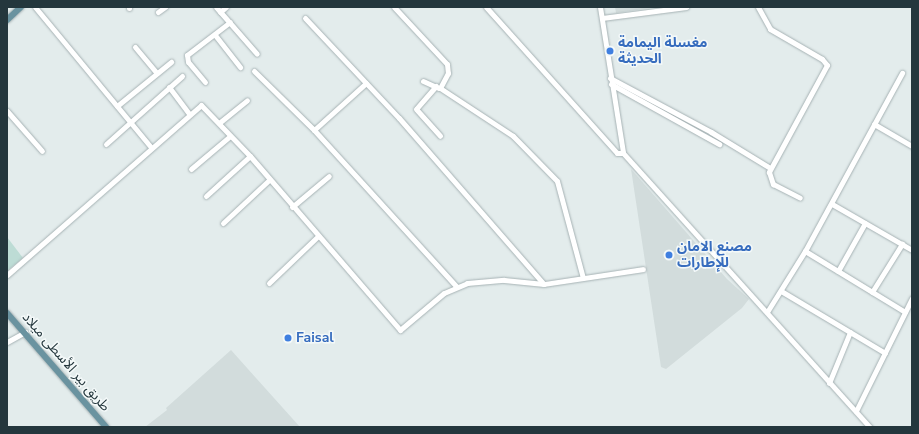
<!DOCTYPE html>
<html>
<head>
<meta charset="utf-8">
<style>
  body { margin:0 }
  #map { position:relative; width:919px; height:434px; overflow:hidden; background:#e3ecec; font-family:"Nunito Sans","Noto Sans Arabic",sans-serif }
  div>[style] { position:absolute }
  .built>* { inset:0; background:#d2dcdc }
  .green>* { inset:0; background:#bddcd5 }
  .roads { filter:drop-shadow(0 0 1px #a6b2b4) drop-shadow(0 0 1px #a6b2b4) }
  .minor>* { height:5px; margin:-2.5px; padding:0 2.5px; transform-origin:2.5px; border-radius:2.5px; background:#fff }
  .major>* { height:6px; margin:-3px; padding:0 3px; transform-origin:3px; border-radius:3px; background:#6a93a0 }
  .dots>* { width:11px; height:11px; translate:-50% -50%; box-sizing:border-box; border:2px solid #f4f9f9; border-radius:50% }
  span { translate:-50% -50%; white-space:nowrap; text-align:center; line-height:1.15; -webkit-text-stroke:3px #f4f9f9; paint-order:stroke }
  .shop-label { font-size:14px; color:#366cbe; font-weight:700 }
  .left { translate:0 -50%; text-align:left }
  .street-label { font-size:14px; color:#24373d }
  .frame { position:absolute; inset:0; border:8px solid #24373d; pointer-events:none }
</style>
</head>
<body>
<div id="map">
  <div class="built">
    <div style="clip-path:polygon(615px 7px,657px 7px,616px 13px)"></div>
    <div style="clip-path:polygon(631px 169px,727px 279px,749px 299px,742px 308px,666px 369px,661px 367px)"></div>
    <div style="clip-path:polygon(231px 350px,300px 427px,145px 427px,167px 410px,166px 408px)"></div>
  </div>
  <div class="green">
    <div style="clip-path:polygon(7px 237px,23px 258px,7px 271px)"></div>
  </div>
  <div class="roads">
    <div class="minor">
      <div style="left:35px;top:7px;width:182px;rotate:50.4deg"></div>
      <div style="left:216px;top:7px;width:62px;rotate:48.9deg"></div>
      <div style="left:394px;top:7px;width:78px;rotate:47.1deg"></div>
      <div style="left:447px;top:64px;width:9px;rotate:84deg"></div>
      <div style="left:448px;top:73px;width:17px;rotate:118deg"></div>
      <div style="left:440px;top:88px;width:87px;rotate:33.3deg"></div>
      <div style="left:513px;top:136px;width:63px;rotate:45.6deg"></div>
      <div style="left:557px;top:181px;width:100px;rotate:75deg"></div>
      <div style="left:486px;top:7px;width:196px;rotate:48.1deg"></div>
      <div style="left:617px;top:153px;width:6px"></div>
      <div style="left:600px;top:7px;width:148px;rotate:81deg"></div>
      <div style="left:623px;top:153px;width:369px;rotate:48deg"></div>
      <div style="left:758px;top:7px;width:25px;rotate:61deg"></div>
      <div style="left:770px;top:29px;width:60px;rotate:30deg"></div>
      <div style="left:822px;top:59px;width:8px;rotate:50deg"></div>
      <div style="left:827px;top:65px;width:122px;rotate:118.5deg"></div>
      <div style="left:769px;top:172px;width:13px;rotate:72deg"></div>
      <div style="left:773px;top:184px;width:30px;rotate:27deg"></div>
      <div style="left:129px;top:8px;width:1px;rotate:-90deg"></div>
      <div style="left:158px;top:12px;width:9px;rotate:-36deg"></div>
      <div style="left:220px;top:12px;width:8px;rotate:-40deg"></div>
      <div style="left:305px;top:18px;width:137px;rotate:46.8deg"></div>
      <div style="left:399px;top:118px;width:220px;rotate:48.9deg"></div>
      <div style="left:602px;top:18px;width:85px;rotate:-7.5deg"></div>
      <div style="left:215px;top:35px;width:41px;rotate:52deg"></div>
      <div style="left:135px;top:47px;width:34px;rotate:50deg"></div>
      <div style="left:254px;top:71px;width:84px;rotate:44.5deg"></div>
      <div style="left:314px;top:130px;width:212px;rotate:47.7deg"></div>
      <div style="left:610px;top:78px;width:115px;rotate:28.1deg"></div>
      <div style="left:711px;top:132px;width:69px;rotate:31.4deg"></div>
      <div style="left:423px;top:81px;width:17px;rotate:24deg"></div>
      <div style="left:205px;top:82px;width:26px;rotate:-130deg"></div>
      <div style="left:188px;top:62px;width:7px;rotate:-98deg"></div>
      <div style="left:187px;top:55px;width:54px;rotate:-37.5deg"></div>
      <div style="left:611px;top:84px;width:124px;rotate:29.1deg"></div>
      <div style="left:436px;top:86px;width:30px;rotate:131deg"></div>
      <div style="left:416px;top:109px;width:36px;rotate:48deg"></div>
      <div style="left:169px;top:87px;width:34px;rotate:53deg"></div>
      <div style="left:117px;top:106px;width:70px;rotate:-39.2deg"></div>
      <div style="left:7px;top:111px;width:53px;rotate:48.8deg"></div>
      <div style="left:219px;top:123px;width:36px;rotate:-39deg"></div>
      <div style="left:874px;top:124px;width:44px;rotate:30.1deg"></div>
      <div style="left:314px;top:130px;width:70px;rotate:-42.1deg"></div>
      <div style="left:106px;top:144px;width:102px;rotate:-41.8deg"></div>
      <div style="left:191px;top:169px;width:51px;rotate:-40.2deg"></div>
      <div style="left:206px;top:196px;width:59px;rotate:-42.3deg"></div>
      <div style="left:832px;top:204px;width:92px;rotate:29.9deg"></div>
      <div style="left:292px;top:207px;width:48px;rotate:-40deg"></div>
      <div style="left:223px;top:223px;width:63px;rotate:-43.1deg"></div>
      <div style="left:805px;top:251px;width:117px;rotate:31.4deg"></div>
      <div style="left:838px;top:271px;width:55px;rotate:-60.6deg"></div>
      <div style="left:7px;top:275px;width:258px;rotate:-41.2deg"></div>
      <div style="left:201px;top:105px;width:71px;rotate:46.1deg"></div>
      <div style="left:250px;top:156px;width:230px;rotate:49.2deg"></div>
      <div style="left:400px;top:330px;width:57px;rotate:-40.1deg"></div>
      <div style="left:444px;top:293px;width:25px;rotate:-23deg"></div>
      <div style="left:467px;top:283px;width:37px;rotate:-5deg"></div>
      <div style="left:504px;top:280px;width:40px;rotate:5.7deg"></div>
      <div style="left:544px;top:284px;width:100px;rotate:-8.6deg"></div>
      <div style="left:269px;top:283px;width:68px;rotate:-43.8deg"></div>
      <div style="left:781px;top:291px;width:121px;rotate:30.8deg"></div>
      <div style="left:872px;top:292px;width:57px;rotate:-58deg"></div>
      <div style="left:767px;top:312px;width:72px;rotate:-58.1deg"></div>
      <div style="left:805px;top:251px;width:203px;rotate:-61.4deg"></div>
      <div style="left:7px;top:342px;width:21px;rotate:-29deg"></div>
      <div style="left:829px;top:383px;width:55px;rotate:-67.6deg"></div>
      <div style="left:856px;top:411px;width:126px;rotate:-63.6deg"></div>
    </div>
    <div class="major">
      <div style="left:7px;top:20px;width:19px;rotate:-43deg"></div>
      <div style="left:7px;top:313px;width:151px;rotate:49deg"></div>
    </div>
  </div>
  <div class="dots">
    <div style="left:610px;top:51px;background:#3f7fe0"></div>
    <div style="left:669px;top:255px;background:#3f7fe0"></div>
    <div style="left:288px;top:338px;background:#3f7fe0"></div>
  </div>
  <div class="shop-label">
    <span class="left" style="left:618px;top:51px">مغسلة اليمامة<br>الحديثة</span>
    <span class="left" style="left:677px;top:255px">مصنع الامان<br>للإطارات</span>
    <span class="left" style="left:296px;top:338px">Faisal</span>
  </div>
  <div class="street-label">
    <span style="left:66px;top:362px;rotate:49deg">طريق بير الأسطى ميلاد</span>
  </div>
  <div class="frame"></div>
</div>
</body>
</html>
